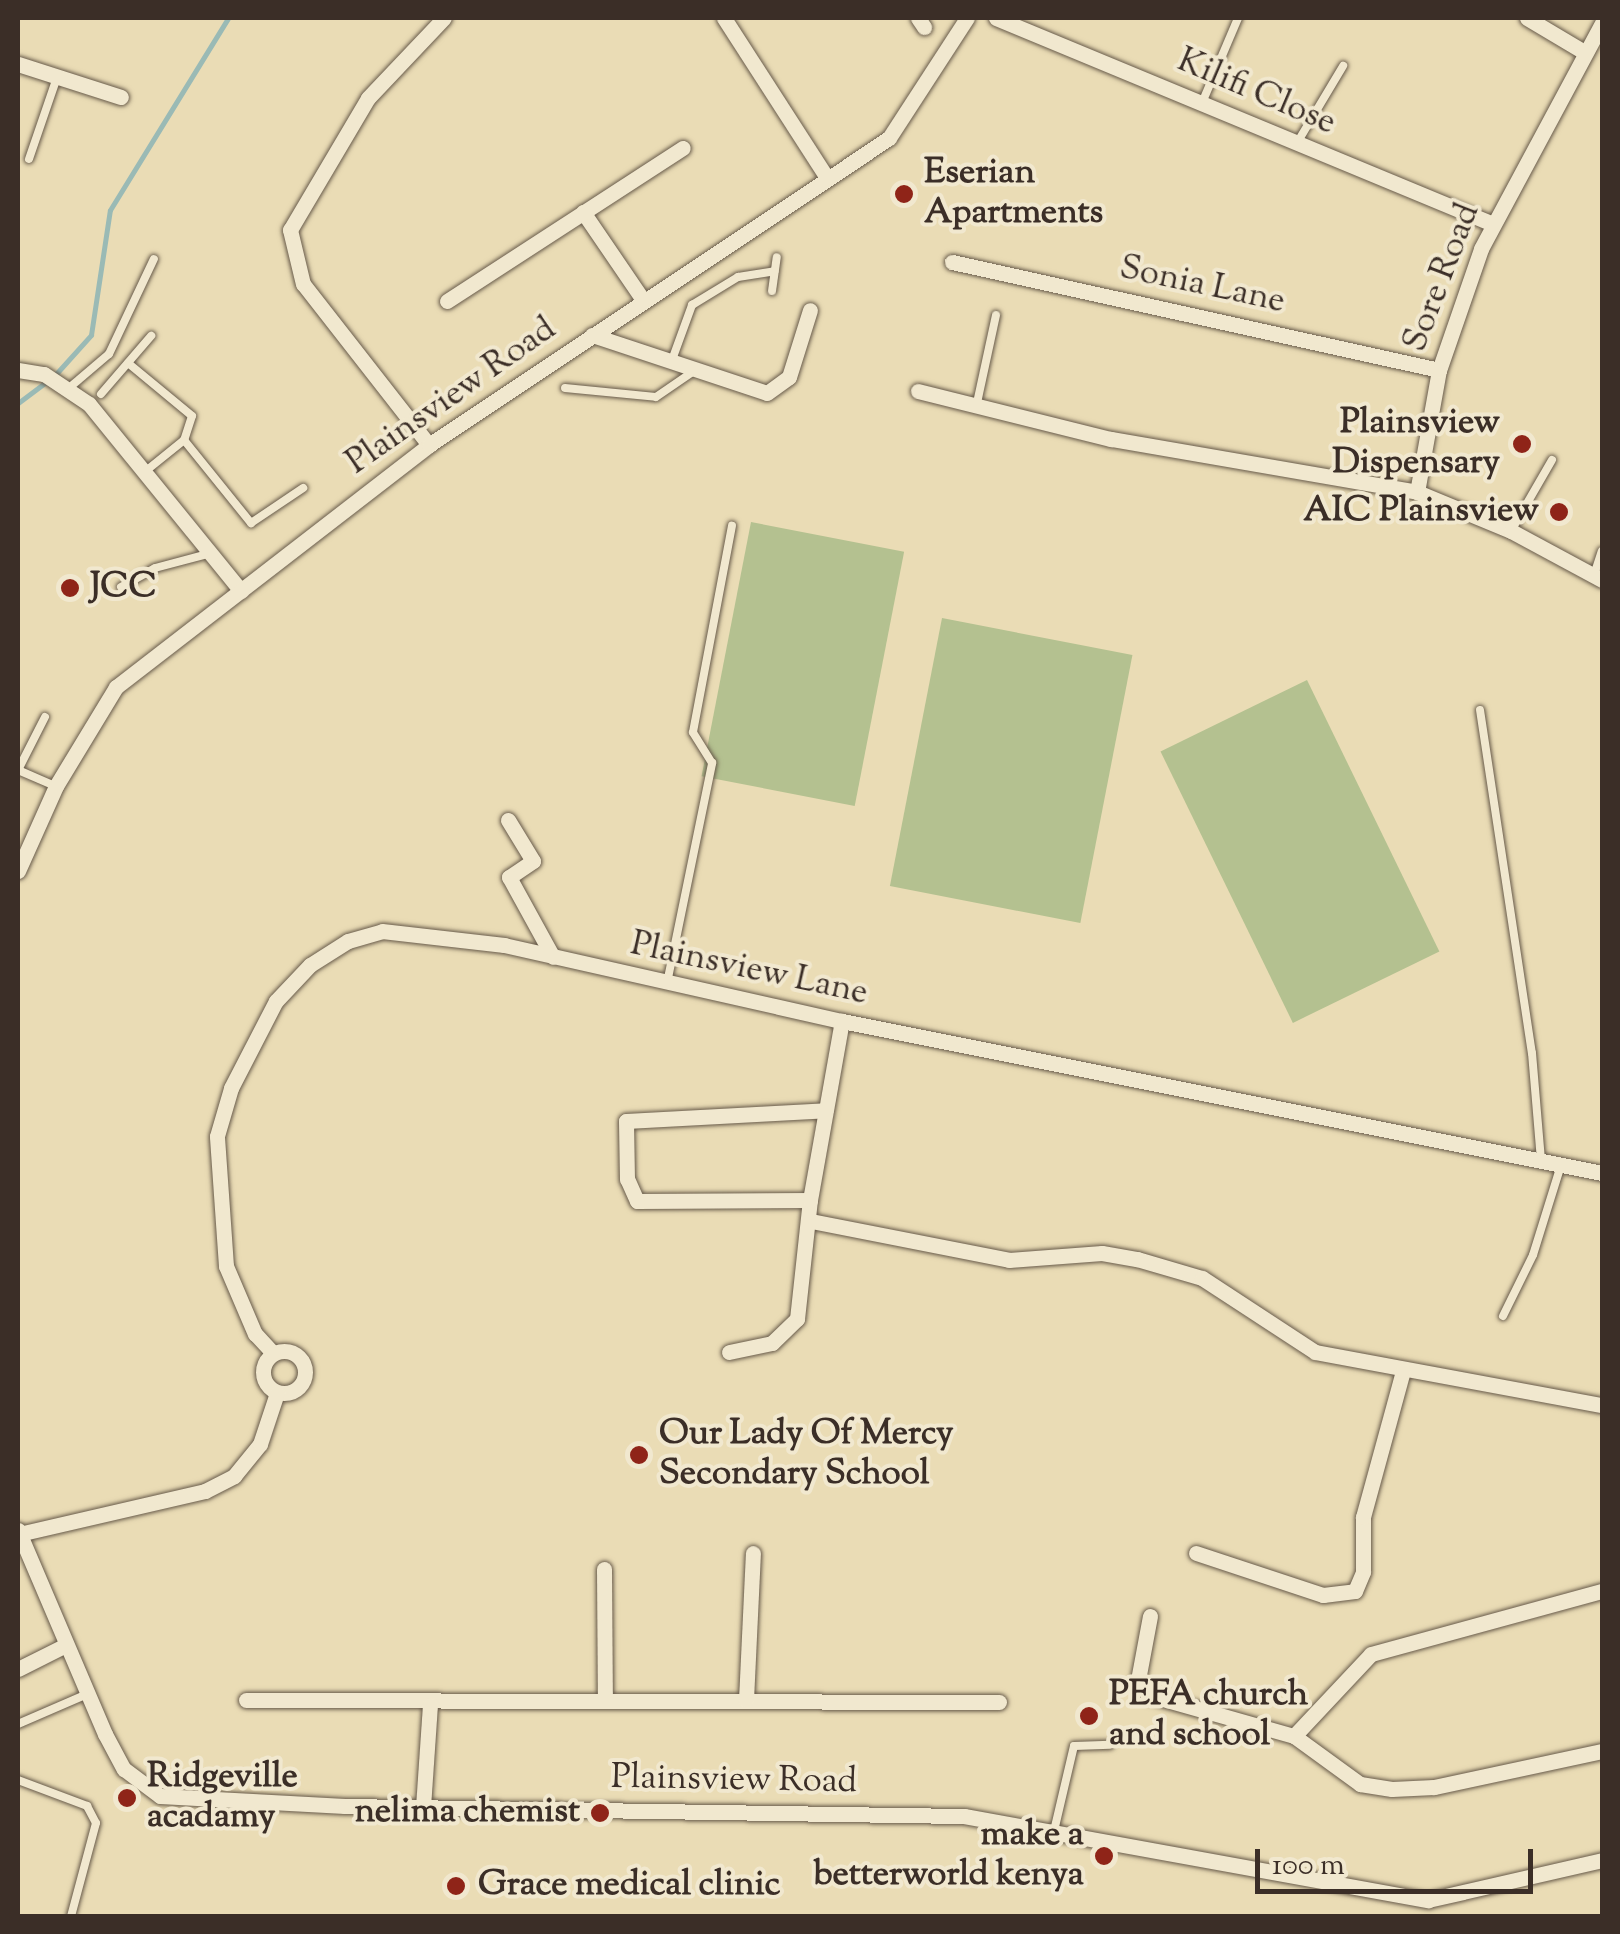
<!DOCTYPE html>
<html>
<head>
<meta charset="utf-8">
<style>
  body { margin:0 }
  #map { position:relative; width:1620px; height:1934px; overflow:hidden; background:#eadcb5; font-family:"Sorts Mill Goudy",serif }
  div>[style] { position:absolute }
  .green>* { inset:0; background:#b4c190; transform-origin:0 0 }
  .stream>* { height:5px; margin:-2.5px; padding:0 2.5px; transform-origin:2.5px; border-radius:2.5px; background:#9abab5 }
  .roads { filter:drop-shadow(0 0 2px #675a4a) drop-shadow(0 0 2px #675a4a) }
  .service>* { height:8px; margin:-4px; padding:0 4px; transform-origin:4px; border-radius:4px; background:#f1e8cf }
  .minor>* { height:15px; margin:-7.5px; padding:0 7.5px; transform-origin:7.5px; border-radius:7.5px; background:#f1e8cf }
  .minor>.ring { margin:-7.5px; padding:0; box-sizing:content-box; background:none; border:15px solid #f1e8cf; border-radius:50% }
  .dots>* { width:28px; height:28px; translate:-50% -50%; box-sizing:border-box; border:5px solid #f1e8cf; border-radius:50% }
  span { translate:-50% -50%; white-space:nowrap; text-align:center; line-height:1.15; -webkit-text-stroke:8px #f1e8cf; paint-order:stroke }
  .street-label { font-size:35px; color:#3b2e27 }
  .poi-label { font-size:35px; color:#3b2e27; font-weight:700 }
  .left { translate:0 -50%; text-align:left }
  .right { translate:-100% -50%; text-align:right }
  .frame { position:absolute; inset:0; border:20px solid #3b2e27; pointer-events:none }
  .scale { position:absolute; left:1255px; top:1849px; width:278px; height:45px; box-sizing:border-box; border:5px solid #3b2e27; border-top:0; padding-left:12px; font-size:30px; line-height:35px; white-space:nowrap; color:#3b2e27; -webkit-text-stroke:8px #f1e8cf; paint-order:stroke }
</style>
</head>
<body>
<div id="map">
  <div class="green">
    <div style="left:751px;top:522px;width:156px;height:259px;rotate:11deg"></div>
    <div style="left:942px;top:618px;width:194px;height:273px;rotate:11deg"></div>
    <div style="left:1307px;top:680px;width:302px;height:163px;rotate:64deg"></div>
  </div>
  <div class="stream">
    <div style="left:55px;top:375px;width:54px;rotate:-48deg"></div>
    <div style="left:91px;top:335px;width:126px;rotate:-81.4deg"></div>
    <div style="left:110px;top:210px;width:225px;rotate:-58.4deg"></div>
    <div style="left:18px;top:403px;width:35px;rotate:-37deg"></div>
  </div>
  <div class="roads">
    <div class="service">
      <div style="left:1202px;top:103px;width:92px;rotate:-67deg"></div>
      <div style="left:1297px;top:143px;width:90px;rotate:-59.1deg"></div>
      <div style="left:29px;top:159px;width:87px;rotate:-71.1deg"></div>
      <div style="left:772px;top:291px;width:34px;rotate:-82deg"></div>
      <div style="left:672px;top:360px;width:59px;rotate:-70deg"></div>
      <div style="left:692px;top:305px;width:54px;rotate:-31.3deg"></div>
      <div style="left:738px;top:277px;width:37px;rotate:-9deg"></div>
      <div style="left:128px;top:363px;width:83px;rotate:39.6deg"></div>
      <div style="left:192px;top:416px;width:25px;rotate:108deg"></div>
      <div style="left:69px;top:388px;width:52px;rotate:-40.4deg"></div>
      <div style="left:109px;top:354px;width:105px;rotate:-64.7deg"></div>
      <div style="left:565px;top:388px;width:91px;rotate:5.6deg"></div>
      <div style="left:656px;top:397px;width:46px;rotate:-34.4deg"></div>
      <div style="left:101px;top:394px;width:77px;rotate:-49.2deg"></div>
      <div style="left:977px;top:403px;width:90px;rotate:-77.8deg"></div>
      <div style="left:147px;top:470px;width:48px;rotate:-39deg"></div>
      <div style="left:184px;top:440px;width:107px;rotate:51.1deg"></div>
      <div style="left:251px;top:523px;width:63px;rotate:-33.9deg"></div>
      <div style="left:1511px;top:531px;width:82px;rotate:-60deg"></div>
      <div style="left:1594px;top:575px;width:25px;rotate:-72deg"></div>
      <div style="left:121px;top:587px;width:39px;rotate:-29deg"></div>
      <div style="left:155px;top:568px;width:55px;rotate:-14.8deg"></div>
      <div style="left:1480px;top:710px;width:347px;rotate:81.4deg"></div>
      <div style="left:1532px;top:1053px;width:108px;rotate:85.2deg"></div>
      <div style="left:45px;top:717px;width:59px;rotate:117deg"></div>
      <div style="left:18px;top:770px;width:40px;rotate:23.4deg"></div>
      <div style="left:667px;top:983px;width:225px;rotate:-78.4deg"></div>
      <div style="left:712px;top:763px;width:36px;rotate:-122deg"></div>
      <div style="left:693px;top:732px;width:210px;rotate:-79.3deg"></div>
      <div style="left:1503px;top:1316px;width:68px;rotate:-63.8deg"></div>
      <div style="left:1533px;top:1255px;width:94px;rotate:-72.7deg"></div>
      <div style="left:18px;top:1724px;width:73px;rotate:-23.4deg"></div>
      <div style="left:18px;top:1780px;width:74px;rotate:20.6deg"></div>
      <div style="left:87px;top:1806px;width:19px;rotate:62deg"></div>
      <div style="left:96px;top:1823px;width:96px;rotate:105deg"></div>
      <div style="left:1054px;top:1831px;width:87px;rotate:-76.8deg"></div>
      <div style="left:1074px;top:1746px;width:36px;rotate:-2deg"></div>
    </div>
    <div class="minor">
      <div style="left:724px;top:18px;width:190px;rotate:57.2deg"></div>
      <div style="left:918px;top:18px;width:11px;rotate:56deg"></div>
      <div style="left:996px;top:18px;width:538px;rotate:22.51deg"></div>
      <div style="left:1527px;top:18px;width:66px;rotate:30.8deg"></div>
      <div style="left:1602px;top:23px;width:256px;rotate:118.2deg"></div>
      <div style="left:1481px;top:249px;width:128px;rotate:109.1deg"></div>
      <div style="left:1439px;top:370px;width:124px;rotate:100.2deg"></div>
      <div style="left:1417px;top:492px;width:102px;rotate:22.5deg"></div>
      <div style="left:1511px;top:531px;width:103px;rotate:28.3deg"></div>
      <div style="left:18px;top:64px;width:108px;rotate:17.8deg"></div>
      <div style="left:583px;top:212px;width:107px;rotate:55.7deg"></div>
      <div style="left:952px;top:262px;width:499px;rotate:12.5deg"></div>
      <div style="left:447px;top:301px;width:281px;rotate:-33deg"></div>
      <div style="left:592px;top:335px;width:184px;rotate:18.3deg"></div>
      <div style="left:767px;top:393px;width:27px;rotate:-36deg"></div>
      <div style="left:789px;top:377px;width:70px;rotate:-72.6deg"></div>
      <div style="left:18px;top:370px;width:26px;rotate:9deg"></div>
      <div style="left:44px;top:374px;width:54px;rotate:33.7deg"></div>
      <div style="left:89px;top:404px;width:241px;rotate:50.9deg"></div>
      <div style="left:918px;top:391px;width:199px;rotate:14deg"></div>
      <div style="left:1111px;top:439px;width:311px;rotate:9.8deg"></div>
      <div style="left:429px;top:445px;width:204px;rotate:-128deg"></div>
      <div style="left:303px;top:284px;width:56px;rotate:-103.5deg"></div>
      <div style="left:290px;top:230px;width:153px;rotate:-59.4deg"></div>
      <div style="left:368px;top:98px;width:110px;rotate:-46.5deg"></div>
      <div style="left:508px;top:820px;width:48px;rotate:58.6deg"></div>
      <div style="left:533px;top:861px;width:29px;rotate:146deg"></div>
      <div style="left:509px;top:877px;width:91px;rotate:61.2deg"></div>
      <div style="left:18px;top:871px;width:93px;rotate:-65.9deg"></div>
      <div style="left:56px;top:786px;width:116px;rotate:-58.8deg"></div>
      <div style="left:116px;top:687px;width:396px;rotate:-37.7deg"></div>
      <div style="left:429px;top:445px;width:553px;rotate:-33.72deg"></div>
      <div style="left:889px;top:138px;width:143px;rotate:-57deg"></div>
      <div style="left:810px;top:1200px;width:173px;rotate:179.7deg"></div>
      <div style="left:637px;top:1201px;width:24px;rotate:-114deg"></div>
      <div style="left:627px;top:1179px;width:58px;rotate:-91deg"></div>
      <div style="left:626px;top:1121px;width:200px;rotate:-3.1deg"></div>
      <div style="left:811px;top:1221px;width:202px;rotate:11.1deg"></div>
      <div style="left:1009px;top:1260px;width:93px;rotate:-4.3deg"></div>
      <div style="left:1102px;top:1253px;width:36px;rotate:10deg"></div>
      <div style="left:1137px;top:1259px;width:68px;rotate:16.3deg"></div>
      <div style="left:1202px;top:1278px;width:135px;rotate:33.2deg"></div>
      <div style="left:1315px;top:1352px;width:292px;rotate:10.5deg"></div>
      <div class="ring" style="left:263px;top:1351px;width:27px;height:27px"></div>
      <div style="left:729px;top:1352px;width:44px;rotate:-11.8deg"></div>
      <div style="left:772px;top:1343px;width:35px;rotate:-44deg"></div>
      <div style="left:797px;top:1319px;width:120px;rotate:-83.8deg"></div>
      <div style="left:810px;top:1200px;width:182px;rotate:-79.9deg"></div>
      <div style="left:273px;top:1353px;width:26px;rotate:-133deg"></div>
      <div style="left:255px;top:1334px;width:74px;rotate:-113.1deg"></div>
      <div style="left:226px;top:1266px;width:130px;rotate:-94deg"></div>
      <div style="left:217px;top:1136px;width:50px;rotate:-73.7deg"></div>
      <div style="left:231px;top:1088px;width:98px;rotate:-62.7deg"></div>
      <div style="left:276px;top:1001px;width:50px;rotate:-46.6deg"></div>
      <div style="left:310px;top:965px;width:45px;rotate:-32.3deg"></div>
      <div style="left:348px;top:941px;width:35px;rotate:-16deg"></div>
      <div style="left:382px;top:931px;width:123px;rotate:6.5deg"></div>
      <div style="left:504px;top:945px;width:346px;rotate:12.7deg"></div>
      <div style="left:842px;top:1021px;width:775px;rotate:11.31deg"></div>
      <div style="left:18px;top:1530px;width:222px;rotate:66.9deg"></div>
      <div style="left:105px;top:1734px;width:40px;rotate:62deg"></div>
      <div style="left:124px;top:1769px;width:45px;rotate:36.9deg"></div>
      <div style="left:160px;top:1796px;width:185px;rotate:3.1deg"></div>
      <div style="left:345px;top:1806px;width:619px;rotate:0.93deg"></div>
      <div style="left:964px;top:1816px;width:472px;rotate:10.3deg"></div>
      <div style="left:1428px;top:1900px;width:179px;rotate:-12.9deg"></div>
      <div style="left:19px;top:1534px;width:191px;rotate:-13deg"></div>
      <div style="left:205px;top:1491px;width:33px;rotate:-27deg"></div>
      <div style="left:234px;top:1476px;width:41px;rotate:-50.9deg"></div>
      <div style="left:260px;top:1444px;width:54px;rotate:-71.6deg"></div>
      <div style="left:1196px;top:1553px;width:134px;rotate:18.3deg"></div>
      <div style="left:1323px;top:1595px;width:32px;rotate:-7deg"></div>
      <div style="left:1355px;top:1591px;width:21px;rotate:-67deg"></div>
      <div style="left:1363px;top:1572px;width:55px;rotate:-90deg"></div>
      <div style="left:1363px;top:1517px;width:151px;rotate:-74.7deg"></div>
      <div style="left:604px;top:1569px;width:131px;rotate:89.6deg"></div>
      <div style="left:1150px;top:1616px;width:65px;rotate:100.6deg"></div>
      <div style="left:1138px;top:1680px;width:19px;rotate:54deg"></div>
      <div style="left:1149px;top:1695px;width:151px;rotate:15.8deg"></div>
      <div style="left:1294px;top:1736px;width:112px;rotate:-46.8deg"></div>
      <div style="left:1371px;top:1654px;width:239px;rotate:-15.3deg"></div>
      <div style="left:18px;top:1669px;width:51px;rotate:-26.6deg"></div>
      <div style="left:246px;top:1700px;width:753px;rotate:0.15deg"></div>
      <div style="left:746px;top:1700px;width:147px;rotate:-87.3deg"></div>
      <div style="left:1294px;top:1736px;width:82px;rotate:36deg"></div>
      <div style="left:1360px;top:1784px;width:32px;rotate:9deg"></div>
      <div style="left:1392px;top:1789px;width:42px;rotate:-2.7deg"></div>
      <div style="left:1434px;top:1787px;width:172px;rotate:-12.1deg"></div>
      <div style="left:423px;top:1807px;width:102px;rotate:-86.1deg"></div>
    </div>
  </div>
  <div class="dots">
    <div style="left:904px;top:194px;background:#8f2418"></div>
    <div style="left:1522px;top:444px;background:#8f2418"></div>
    <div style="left:1559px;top:512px;background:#8f2418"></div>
    <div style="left:70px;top:588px;background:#8f2418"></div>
    <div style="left:639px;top:1455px;background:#8f2418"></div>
    <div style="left:1089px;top:1716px;background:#8f2418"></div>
    <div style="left:127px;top:1798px;background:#8f2418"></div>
    <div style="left:600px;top:1813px;background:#8f2418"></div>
    <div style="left:1104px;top:1856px;background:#8f2418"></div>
    <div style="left:456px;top:1886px;background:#8f2418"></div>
  </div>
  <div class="street-label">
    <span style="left:1256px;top:93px;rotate:23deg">Kilifi Close</span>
    <span style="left:1443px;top:278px;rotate:-69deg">Sore Road</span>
    <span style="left:1202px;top:286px;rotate:12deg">Sonia Lane</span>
    <span style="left:452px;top:397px;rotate:-35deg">Plainsview Road</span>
    <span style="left:749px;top:970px;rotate:12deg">Plainsview Lane</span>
    <span style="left:734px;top:1781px;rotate:1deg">Plainsview Road</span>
  </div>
  <div class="poi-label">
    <span class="left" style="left:924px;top:194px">Eserian<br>Apartments</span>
    <span class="right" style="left:1500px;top:444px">Plainsview<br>Dispensary</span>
    <span class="right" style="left:1539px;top:512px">AIC Plainsview</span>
    <span class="left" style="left:90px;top:588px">JCC</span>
    <span class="left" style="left:659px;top:1455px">Our Lady Of Mercy<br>Secondary School</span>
    <span class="left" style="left:1109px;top:1716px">PEFA church<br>and school</span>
    <span class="left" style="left:147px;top:1798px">Ridgeville<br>acadamy</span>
    <span class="right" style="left:580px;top:1813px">nelima chemist</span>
    <span class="right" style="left:1084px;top:1856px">make a<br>betterworld kenya</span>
    <span class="left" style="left:478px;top:1886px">Grace medical clinic</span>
  </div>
  <div class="frame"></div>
  <div class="scale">100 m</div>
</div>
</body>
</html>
